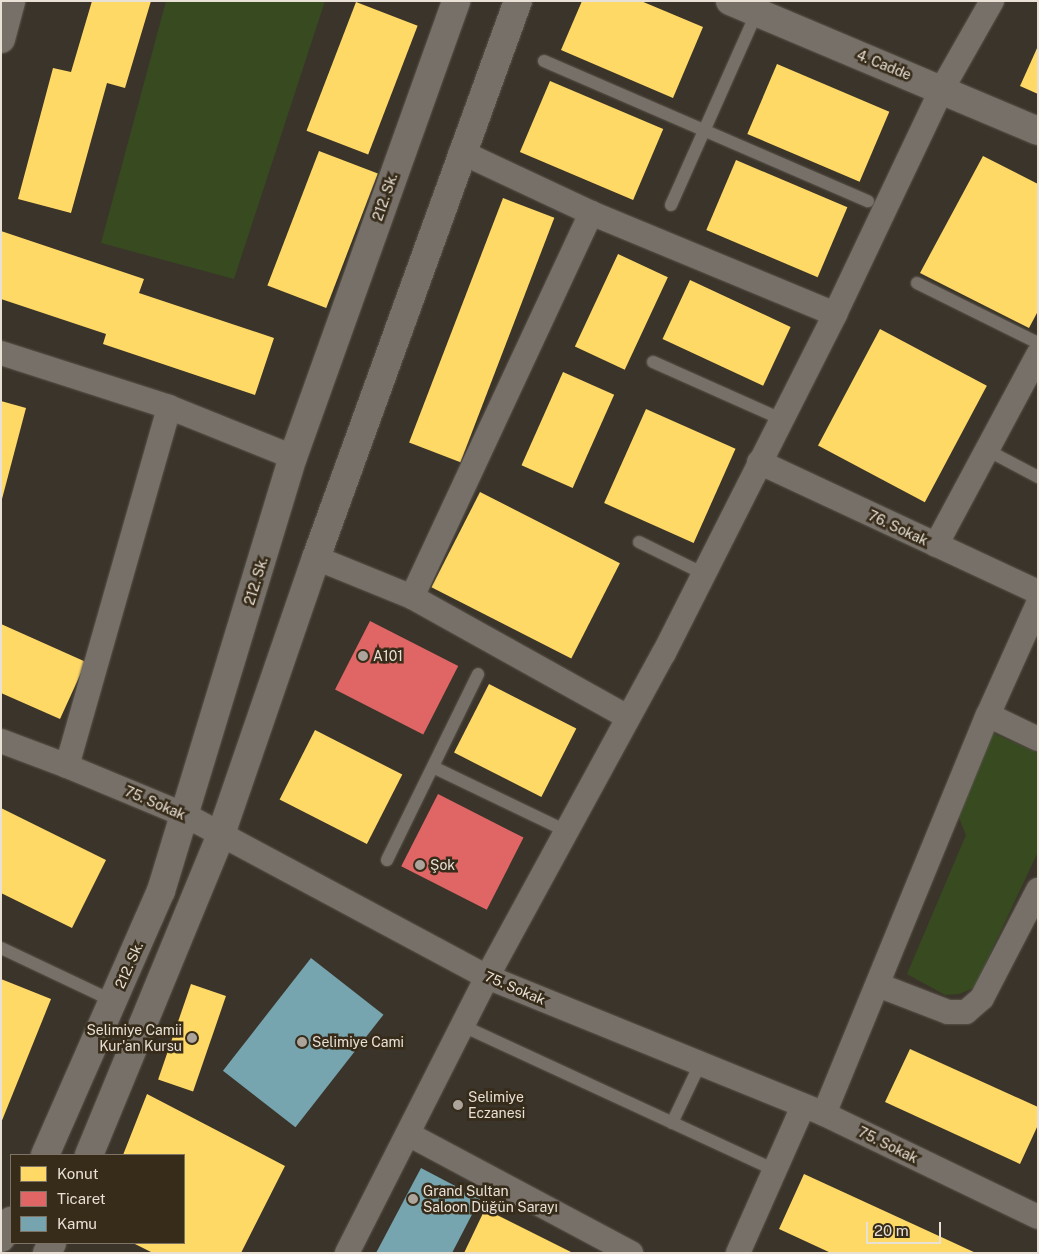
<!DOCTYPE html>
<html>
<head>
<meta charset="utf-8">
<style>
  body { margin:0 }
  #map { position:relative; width:1039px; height:1254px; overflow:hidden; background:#3b342a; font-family:"Public Sans",sans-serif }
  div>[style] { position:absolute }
  .green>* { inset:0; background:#374a20 }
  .homes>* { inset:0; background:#ffd966; transform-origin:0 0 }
  .shops>* { inset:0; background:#e06666; transform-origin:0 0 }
  .public>* { inset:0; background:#76a5af; transform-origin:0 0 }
  .roads { filter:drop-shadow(0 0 1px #59534a) drop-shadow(0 0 1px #59534a) }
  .lane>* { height:12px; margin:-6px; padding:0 6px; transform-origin:6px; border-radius:6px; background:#767069 }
  .street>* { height:24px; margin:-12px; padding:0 12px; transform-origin:12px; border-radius:12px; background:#767069 }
  .secondary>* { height:28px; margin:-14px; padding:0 14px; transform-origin:14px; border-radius:14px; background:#767069 }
  .dots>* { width:14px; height:14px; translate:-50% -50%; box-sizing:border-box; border:2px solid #372b19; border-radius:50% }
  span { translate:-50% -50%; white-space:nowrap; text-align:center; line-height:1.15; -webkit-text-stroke:5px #372b19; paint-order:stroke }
  .street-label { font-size:14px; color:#e9e0d6 }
  .poi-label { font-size:14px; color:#e9e0d6 }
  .left { translate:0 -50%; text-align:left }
  .right { translate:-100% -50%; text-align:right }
  .frame { position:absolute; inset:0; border:2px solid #e9e0d6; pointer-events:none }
  .legend { position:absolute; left:10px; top:1154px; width:175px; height:90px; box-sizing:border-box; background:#372b19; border:1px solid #7e7365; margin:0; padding:6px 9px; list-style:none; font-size:15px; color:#e9e0d6 }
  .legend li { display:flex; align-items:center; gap:10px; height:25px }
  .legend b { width:25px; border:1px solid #7e7365 }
  .scale { position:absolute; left:866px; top:1222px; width:75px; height:22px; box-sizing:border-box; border:2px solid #e9e0d6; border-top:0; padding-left:6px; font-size:15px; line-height:18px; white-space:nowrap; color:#e9e0d6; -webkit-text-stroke:4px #372b19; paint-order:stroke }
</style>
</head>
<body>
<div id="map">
  <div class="green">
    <div style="clip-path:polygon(166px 1px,325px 1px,234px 279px,101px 243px)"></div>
    <div style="clip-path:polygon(993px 733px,1038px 753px,1038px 852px,974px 988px,959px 994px,945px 995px,907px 974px,966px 835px,957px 813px)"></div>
  </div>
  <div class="homes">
    <div style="clip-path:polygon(92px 1px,151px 1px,125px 88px,107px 83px,71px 213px,18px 199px,53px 68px,71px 72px)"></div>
    <div style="clip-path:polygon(582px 1px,641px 1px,703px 27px,673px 98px,561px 50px)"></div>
    <div style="left:356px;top:2px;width:66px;height:138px;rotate:21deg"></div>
    <div style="clip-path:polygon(1038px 46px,1038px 94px,1020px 86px)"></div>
    <div style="left:777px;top:64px;width:122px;height:76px;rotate:23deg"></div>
    <div style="left:550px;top:81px;width:123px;height:77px;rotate:23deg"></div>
    <div style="left:319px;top:151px;width:63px;height:144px;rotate:21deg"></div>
    <div style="clip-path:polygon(983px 156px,1038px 184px,1038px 311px,1029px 328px,920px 273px)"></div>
    <div style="left:736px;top:160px;width:121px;height:76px;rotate:23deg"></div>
    <div style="left:503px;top:198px;width:55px;height:262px;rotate:21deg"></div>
    <div style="clip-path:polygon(1px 231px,144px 279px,139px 293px,274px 338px,255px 395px,103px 344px,106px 334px,1px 299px)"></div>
    <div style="left:618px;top:254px;width:55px;height:102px;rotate:25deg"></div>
    <div style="left:690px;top:280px;width:111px;height:65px;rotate:25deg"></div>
    <div style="left:880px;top:329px;width:121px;height:132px;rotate:28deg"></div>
    <div style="left:563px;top:372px;width:56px;height:102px;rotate:24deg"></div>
    <div style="clip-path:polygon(1px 401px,26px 408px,2px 499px,1px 499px)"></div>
    <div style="left:646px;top:409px;width:98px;height:103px;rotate:24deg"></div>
    <div style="left:480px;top:492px;width:157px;height:107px;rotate:27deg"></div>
    <div style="clip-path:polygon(1px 624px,86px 662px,60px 719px,1px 693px)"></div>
    <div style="left:489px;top:684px;width:98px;height:77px;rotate:27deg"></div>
    <div style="left:315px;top:730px;width:98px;height:78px;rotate:27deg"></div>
    <div style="clip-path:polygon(1px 808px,106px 860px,72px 928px,1px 893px)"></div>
    <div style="clip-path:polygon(1px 979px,51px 999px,1px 1123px)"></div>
    <div style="left:191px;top:984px;width:37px;height:101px;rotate:19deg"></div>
    <div style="clip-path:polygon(910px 1049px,1038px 1107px,1038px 1125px,1020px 1164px,885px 1102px)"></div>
    <div style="clip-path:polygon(147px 1094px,285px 1166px,241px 1253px,153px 1253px,133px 1243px,184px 1243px,184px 1155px,123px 1155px)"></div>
    <div style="clip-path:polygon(804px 1174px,976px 1253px,831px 1253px,779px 1229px)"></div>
    <div style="clip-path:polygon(485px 1209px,573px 1253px,464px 1253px)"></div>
  </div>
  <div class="shops">
    <div style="left:370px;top:621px;width:99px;height:77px;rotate:27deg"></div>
    <div style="left:438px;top:794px;width:96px;height:81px;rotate:27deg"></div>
  </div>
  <div class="public">
    <div style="left:311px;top:958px;width:92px;height:143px;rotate:38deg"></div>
    <div style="clip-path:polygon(421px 1168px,480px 1199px,452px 1253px,376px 1253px)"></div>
  </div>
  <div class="roads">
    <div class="lane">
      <div style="left:544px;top:61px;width:353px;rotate:23.4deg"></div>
      <div style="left:671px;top:205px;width:211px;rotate:-66deg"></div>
      <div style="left:917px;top:283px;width:135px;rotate:26.4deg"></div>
      <div style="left:653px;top:362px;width:140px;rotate:24deg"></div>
      <div style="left:987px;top:450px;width:58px;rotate:27.9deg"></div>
      <div style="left:639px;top:542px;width:72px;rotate:26.2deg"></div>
      <div style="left:433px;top:767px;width:148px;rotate:25.7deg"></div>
      <div style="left:387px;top:860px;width:207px;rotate:-63.9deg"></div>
      <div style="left:1px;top:948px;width:124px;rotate:25.3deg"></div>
      <div style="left:463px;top:1026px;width:344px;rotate:24.8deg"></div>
      <div style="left:672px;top:1123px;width:65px;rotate:-64.6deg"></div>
    </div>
    <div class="street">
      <div style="left:461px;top:152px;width:144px;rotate:25.1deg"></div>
      <div style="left:591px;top:213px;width:264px;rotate:22.5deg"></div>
      <div style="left:1px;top:353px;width:176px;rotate:17.8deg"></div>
      <div style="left:169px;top:407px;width:134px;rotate:22deg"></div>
      <div style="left:759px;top:462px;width:308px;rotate:25deg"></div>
      <div style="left:936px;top:545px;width:216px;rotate:-61.8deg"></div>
      <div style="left:316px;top:558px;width:104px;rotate:22.1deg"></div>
      <div style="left:412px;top:597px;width:247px;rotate:29.1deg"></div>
      <div style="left:412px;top:597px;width:424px;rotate:-65deg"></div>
      <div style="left:988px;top:715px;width:55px;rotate:25.6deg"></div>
      <div style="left:1px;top:741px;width:71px;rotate:20.7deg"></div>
      <div style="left:67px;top:766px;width:128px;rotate:22.6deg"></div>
      <div style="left:185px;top:815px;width:343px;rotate:28.2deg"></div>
      <div style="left:487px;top:977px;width:364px;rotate:22.1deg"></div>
      <div style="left:824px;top:1114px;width:237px;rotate:25.7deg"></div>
      <div style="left:67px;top:766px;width:373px;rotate:-74.1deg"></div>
      <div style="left:878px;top:985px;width:75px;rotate:21.1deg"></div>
      <div style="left:948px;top:1012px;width:18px"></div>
      <div style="left:966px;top:1012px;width:21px;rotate:-41deg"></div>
      <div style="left:982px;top:998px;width:122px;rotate:-62.6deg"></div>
      <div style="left:824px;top:1114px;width:431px;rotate:-67.7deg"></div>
      <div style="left:988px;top:715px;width:122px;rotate:-65.8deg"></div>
      <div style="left:408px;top:1134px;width:253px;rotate:28.1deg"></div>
      <div style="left:347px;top:1253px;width:309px;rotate:-63.1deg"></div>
      <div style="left:487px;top:977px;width:369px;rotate:-61.4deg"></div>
      <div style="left:664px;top:653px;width:380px;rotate:-63.2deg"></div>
      <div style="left:835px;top:314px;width:249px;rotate:-64.6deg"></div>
      <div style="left:942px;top:89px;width:101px;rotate:-60.4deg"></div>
      <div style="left:738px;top:1253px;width:161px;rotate:-66.1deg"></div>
    </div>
    <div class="secondary">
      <div style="left:730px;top:1px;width:334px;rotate:22.9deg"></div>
      <div style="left:1px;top:39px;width:39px;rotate:-75deg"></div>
      <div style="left:45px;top:1155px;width:288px;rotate:-66.3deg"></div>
      <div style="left:161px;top:891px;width:454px;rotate:-73.1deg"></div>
      <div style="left:293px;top:457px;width:484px;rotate:-70.3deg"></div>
      <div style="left:89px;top:1155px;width:347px;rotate:-67.6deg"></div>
      <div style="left:221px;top:834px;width:292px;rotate:-71deg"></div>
      <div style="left:316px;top:558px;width:592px;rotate:-70.07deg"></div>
      <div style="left:1px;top:1238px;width:20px;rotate:-60deg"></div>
      <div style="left:47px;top:1253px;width:11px;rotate:-63deg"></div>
    </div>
  </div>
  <div class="dots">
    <div style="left:363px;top:656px;background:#aca49a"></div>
    <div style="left:420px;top:865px;background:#aca49a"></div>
    <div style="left:192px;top:1038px;background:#aca49a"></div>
    <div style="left:302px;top:1042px;background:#aca49a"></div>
    <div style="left:458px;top:1105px;background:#aca49a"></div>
    <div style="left:413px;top:1199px;background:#aca49a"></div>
  </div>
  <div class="street-label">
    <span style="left:884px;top:65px;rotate:22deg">4. Cadde</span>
    <span style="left:385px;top:197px;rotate:-71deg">212. Sk.</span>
    <span style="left:898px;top:528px;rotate:25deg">76. Sokak</span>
    <span style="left:256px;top:581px;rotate:-73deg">212. Sk.</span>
    <span style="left:155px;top:803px;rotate:23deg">75. Sokak</span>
    <span style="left:129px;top:965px;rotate:-66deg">212. Sk.</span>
    <span style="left:515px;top:988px;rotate:23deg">75. Sokak</span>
    <span style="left:888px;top:1145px;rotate:26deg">75. Sokak</span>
  </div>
  <div class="poi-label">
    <span class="left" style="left:373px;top:656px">A101</span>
    <span class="left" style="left:430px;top:865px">Şok</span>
    <span class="right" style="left:182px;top:1038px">Selimiye Camii<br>Kur'an Kursu</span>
    <span class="left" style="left:312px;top:1042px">Selimiye Cami</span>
    <span class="left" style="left:468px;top:1105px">Selimiye<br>Eczanesi</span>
    <span class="left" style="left:423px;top:1199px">Grand Sultan<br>Saloon Düğün Sarayı</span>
  </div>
  <div class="frame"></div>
  <ul class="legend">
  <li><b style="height:14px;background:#ffd966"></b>Konut</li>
  <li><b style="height:14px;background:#e06666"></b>Ticaret</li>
  <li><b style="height:14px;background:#76a5af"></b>Kamu</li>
  </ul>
  <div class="scale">20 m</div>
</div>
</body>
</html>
